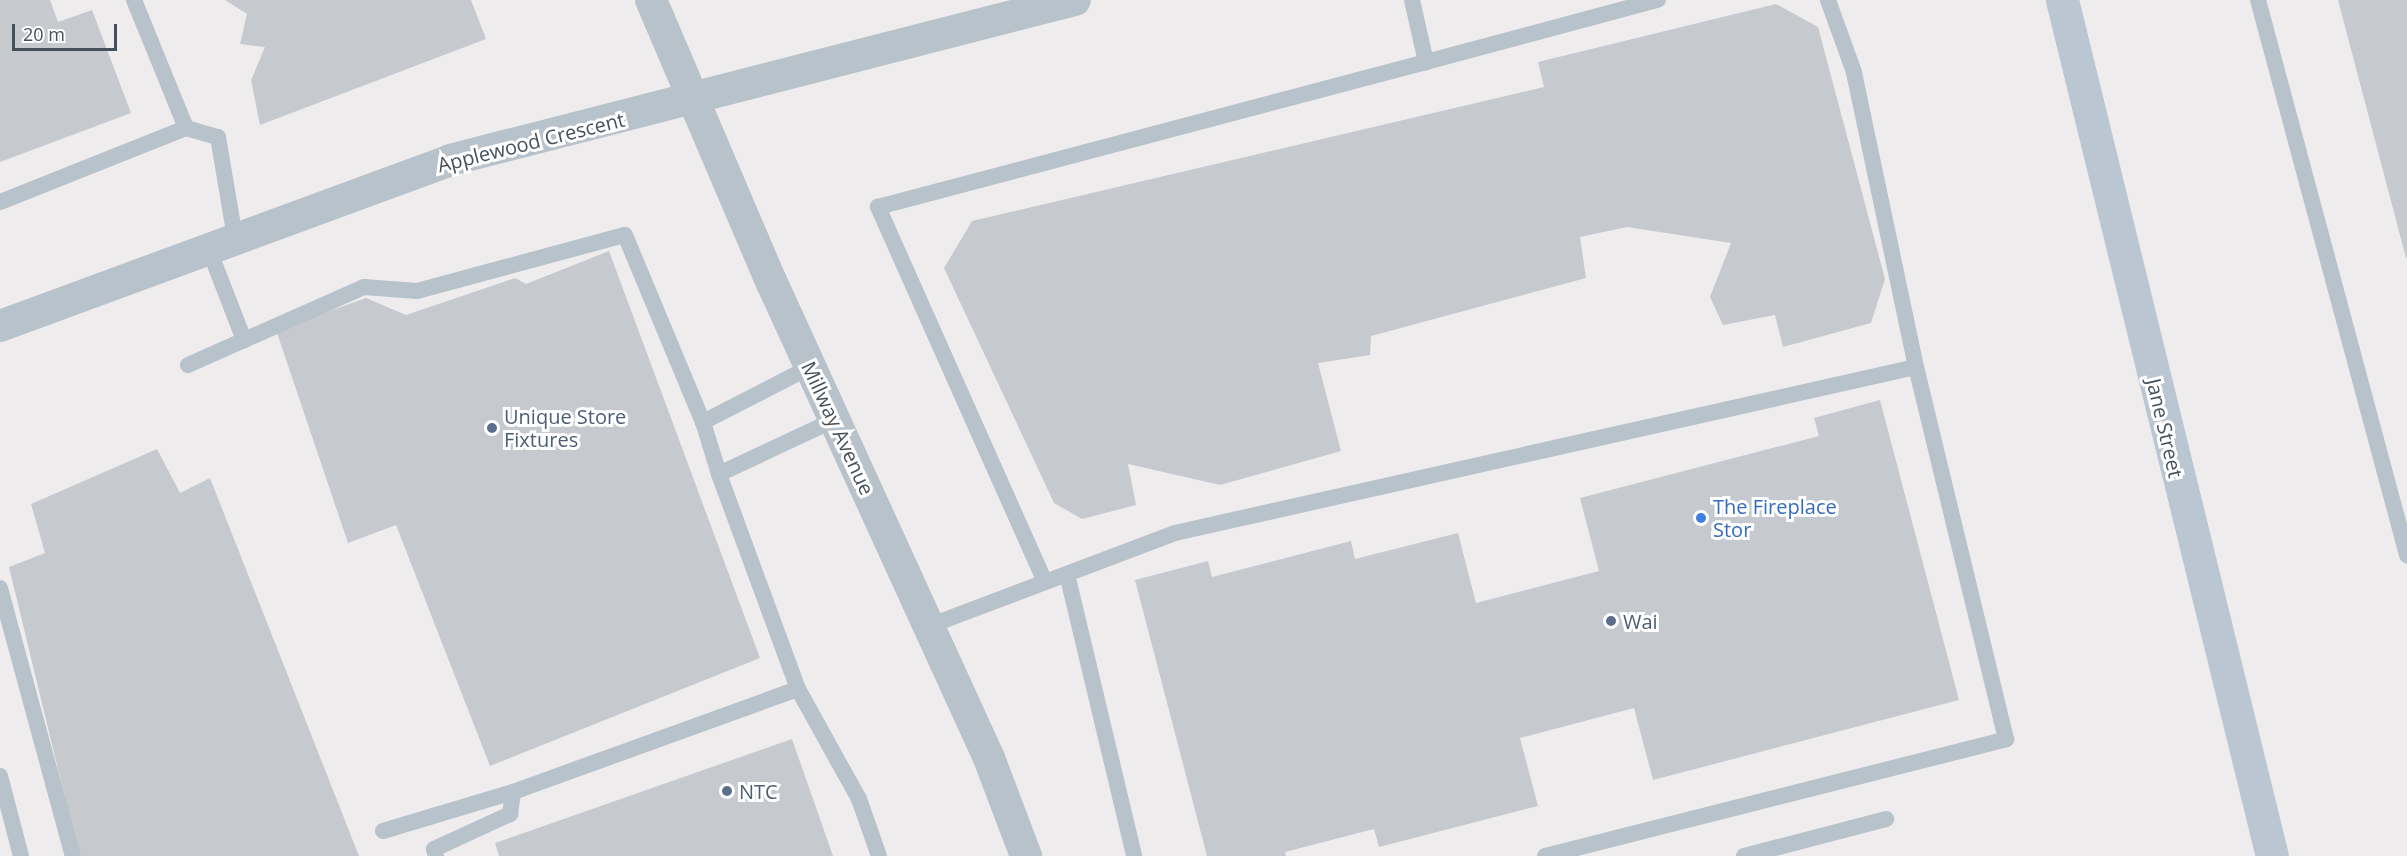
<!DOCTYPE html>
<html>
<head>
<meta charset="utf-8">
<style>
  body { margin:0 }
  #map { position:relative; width:2407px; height:856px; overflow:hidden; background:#efeced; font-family:"Open Sans",sans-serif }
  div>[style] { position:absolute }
  .building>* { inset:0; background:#c6cacf }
  .service>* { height:16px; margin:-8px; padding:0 8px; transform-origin:8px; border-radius:8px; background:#b8c2ca }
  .minor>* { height:32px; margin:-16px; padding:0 16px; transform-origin:16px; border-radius:16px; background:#b8c2ca }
  .secondary>* { height:33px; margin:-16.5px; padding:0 16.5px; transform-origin:16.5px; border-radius:16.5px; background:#bac6d1 }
  .dots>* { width:16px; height:16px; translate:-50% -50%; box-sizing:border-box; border:3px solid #fff; border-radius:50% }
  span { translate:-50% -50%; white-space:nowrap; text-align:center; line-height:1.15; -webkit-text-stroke:6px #fff; paint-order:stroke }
  .street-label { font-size:20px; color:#45515a }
  .service-label { font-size:20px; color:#4e5e75 }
  .left { translate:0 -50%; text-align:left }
  .shop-label { font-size:20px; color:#366cbe }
  .scale { position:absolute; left:12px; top:24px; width:105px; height:27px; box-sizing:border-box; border:3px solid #45515a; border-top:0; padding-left:8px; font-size:18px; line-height:21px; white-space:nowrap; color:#45515a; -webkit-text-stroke:4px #fff; paint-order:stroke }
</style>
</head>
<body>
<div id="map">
  <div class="building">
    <div style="clip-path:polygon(0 0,50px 0,58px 22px,92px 10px,131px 113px,0 162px)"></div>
    <div style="clip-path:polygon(225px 0,471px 0,486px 39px,260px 125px,251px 80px,265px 47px,240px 44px,247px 14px)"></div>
    <div style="clip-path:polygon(2338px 0,2407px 0,2407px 258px,2406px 258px)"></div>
    <div style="clip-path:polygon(1776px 4px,1818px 27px,1885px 279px,1871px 323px,1783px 347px,1775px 315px,1723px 325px,1710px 297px,1731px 243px,1627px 227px,1580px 237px,1586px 278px,1371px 336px,1370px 355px,1318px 363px,1341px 451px,1220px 485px,1128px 464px,1136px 505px,1082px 519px,1054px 503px,944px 268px,972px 221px,1544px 87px,1538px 62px)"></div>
    <div style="clip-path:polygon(609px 251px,760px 658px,490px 766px,396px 525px,348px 543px,276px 330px,366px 298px,406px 315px,515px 278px,526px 284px)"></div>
    <div style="clip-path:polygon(1880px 400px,1959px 700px,1653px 780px,1634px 708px,1520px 738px,1538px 806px,1379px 847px,1374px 829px,1285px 852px,1286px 856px,1207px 856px,1135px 580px,1208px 561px,1212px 577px,1351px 541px,1355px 559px,1458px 533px,1476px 603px,1599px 571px,1580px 498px,1819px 436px,1814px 418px)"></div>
    <div style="clip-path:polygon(157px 449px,180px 493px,210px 478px,359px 856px,79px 856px,9px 567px,45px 553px,31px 504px)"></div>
    <div style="clip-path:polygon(792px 739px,833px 856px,499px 856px,495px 843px)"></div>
  </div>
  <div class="service">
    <div style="left:134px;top:0;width:138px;rotate:67.9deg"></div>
    <div style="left:186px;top:128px;width:33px;rotate:16deg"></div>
    <div style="left:218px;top:137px;width:101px;rotate:80.4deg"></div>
    <div style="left:1412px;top:0;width:64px;rotate:77.3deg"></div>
    <div style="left:1426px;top:62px;width:240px;rotate:-15deg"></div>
    <div style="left:2258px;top:0;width:575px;rotate:74.97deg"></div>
    <div style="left:0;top:202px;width:200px;rotate:-21.7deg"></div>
    <div style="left:208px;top:247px;width:100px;rotate:68.8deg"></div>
    <div style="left:188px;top:365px;width:193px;rotate:-23.9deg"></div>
    <div style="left:364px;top:287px;width:53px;rotate:4.3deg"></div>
    <div style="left:417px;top:291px;width:215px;rotate:-15.1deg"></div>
    <div style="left:625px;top:235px;width:203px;rotate:67.4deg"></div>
    <div style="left:703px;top:422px;width:120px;rotate:-27.2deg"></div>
    <div style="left:703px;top:422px;width:54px;rotate:72.9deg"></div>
    <div style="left:1067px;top:574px;width:290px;rotate:76.6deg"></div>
    <div style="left:1045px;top:582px;width:411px;rotate:-114deg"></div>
    <div style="left:878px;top:207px;width:567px;rotate:-14.82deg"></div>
    <div style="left:0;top:588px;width:278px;rotate:74.8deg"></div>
    <div style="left:929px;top:626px;width:263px;rotate:-20.7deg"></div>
    <div style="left:1175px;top:533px;width:759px;rotate:-12.63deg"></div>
    <div style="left:1916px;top:367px;width:301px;rotate:-101.9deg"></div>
    <div style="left:1854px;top:72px;width:77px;rotate:-109.9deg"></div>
    <div style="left:798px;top:689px;width:126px;rotate:61deg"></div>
    <div style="left:859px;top:799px;width:60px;rotate:70.7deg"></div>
    <div style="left:0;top:776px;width:83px;rotate:75.3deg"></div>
    <div style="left:383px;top:831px;width:136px;rotate:-16.7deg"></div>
    <div style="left:513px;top:792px;width:303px;rotate:-19.9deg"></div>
    <div style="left:798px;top:689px;width:229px;rotate:-110.2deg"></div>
    <div style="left:719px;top:474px;width:127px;rotate:-25.2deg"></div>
    <div style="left:436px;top:856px;width:7px;rotate:-106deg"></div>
    <div style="left:434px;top:849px;width:84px;rotate:-24.7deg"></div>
    <div style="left:510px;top:814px;width:22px;rotate:-82deg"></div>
    <div style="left:1545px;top:856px;width:476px;rotate:-14.2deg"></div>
    <div style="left:2006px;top:739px;width:383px;rotate:-103.6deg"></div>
    <div style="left:1744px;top:856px;width:147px;rotate:-14.6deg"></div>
  </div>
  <div class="minor">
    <div style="left:651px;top:0;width:306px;rotate:66.9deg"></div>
    <div style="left:771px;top:281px;width:524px;rotate:65.44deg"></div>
    <div style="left:989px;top:758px;width:105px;rotate:69.3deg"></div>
    <div style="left:0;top:326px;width:480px;rotate:-20.2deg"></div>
    <div style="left:450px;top:160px;width:645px;rotate:-14.36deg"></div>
  </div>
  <div class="secondary">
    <div style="left:2062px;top:0;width:881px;rotate:76.22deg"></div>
  </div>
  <div class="dots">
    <div style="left:492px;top:428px;background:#5c6f8a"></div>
    <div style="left:1701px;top:518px;background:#3f7fe0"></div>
    <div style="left:1611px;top:621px;background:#5c6f8a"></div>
    <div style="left:727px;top:791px;background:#5c6f8a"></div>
  </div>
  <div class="street-label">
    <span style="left:531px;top:142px;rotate:-14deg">Applewood Crescent</span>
    <span style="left:838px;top:428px;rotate:65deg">Millway Avenue</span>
    <span style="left:2165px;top:428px;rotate:77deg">Jane Street</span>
  </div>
  <div class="service-label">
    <span class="left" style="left:504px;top:428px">Unique Store<br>Fixtures</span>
    <span class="left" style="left:1623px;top:621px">Wai</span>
    <span class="left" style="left:739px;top:791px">NTC</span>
  </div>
  <div class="shop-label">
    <span class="left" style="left:1713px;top:518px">The Fireplace<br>Stor</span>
  </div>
  <div class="scale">20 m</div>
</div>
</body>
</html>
